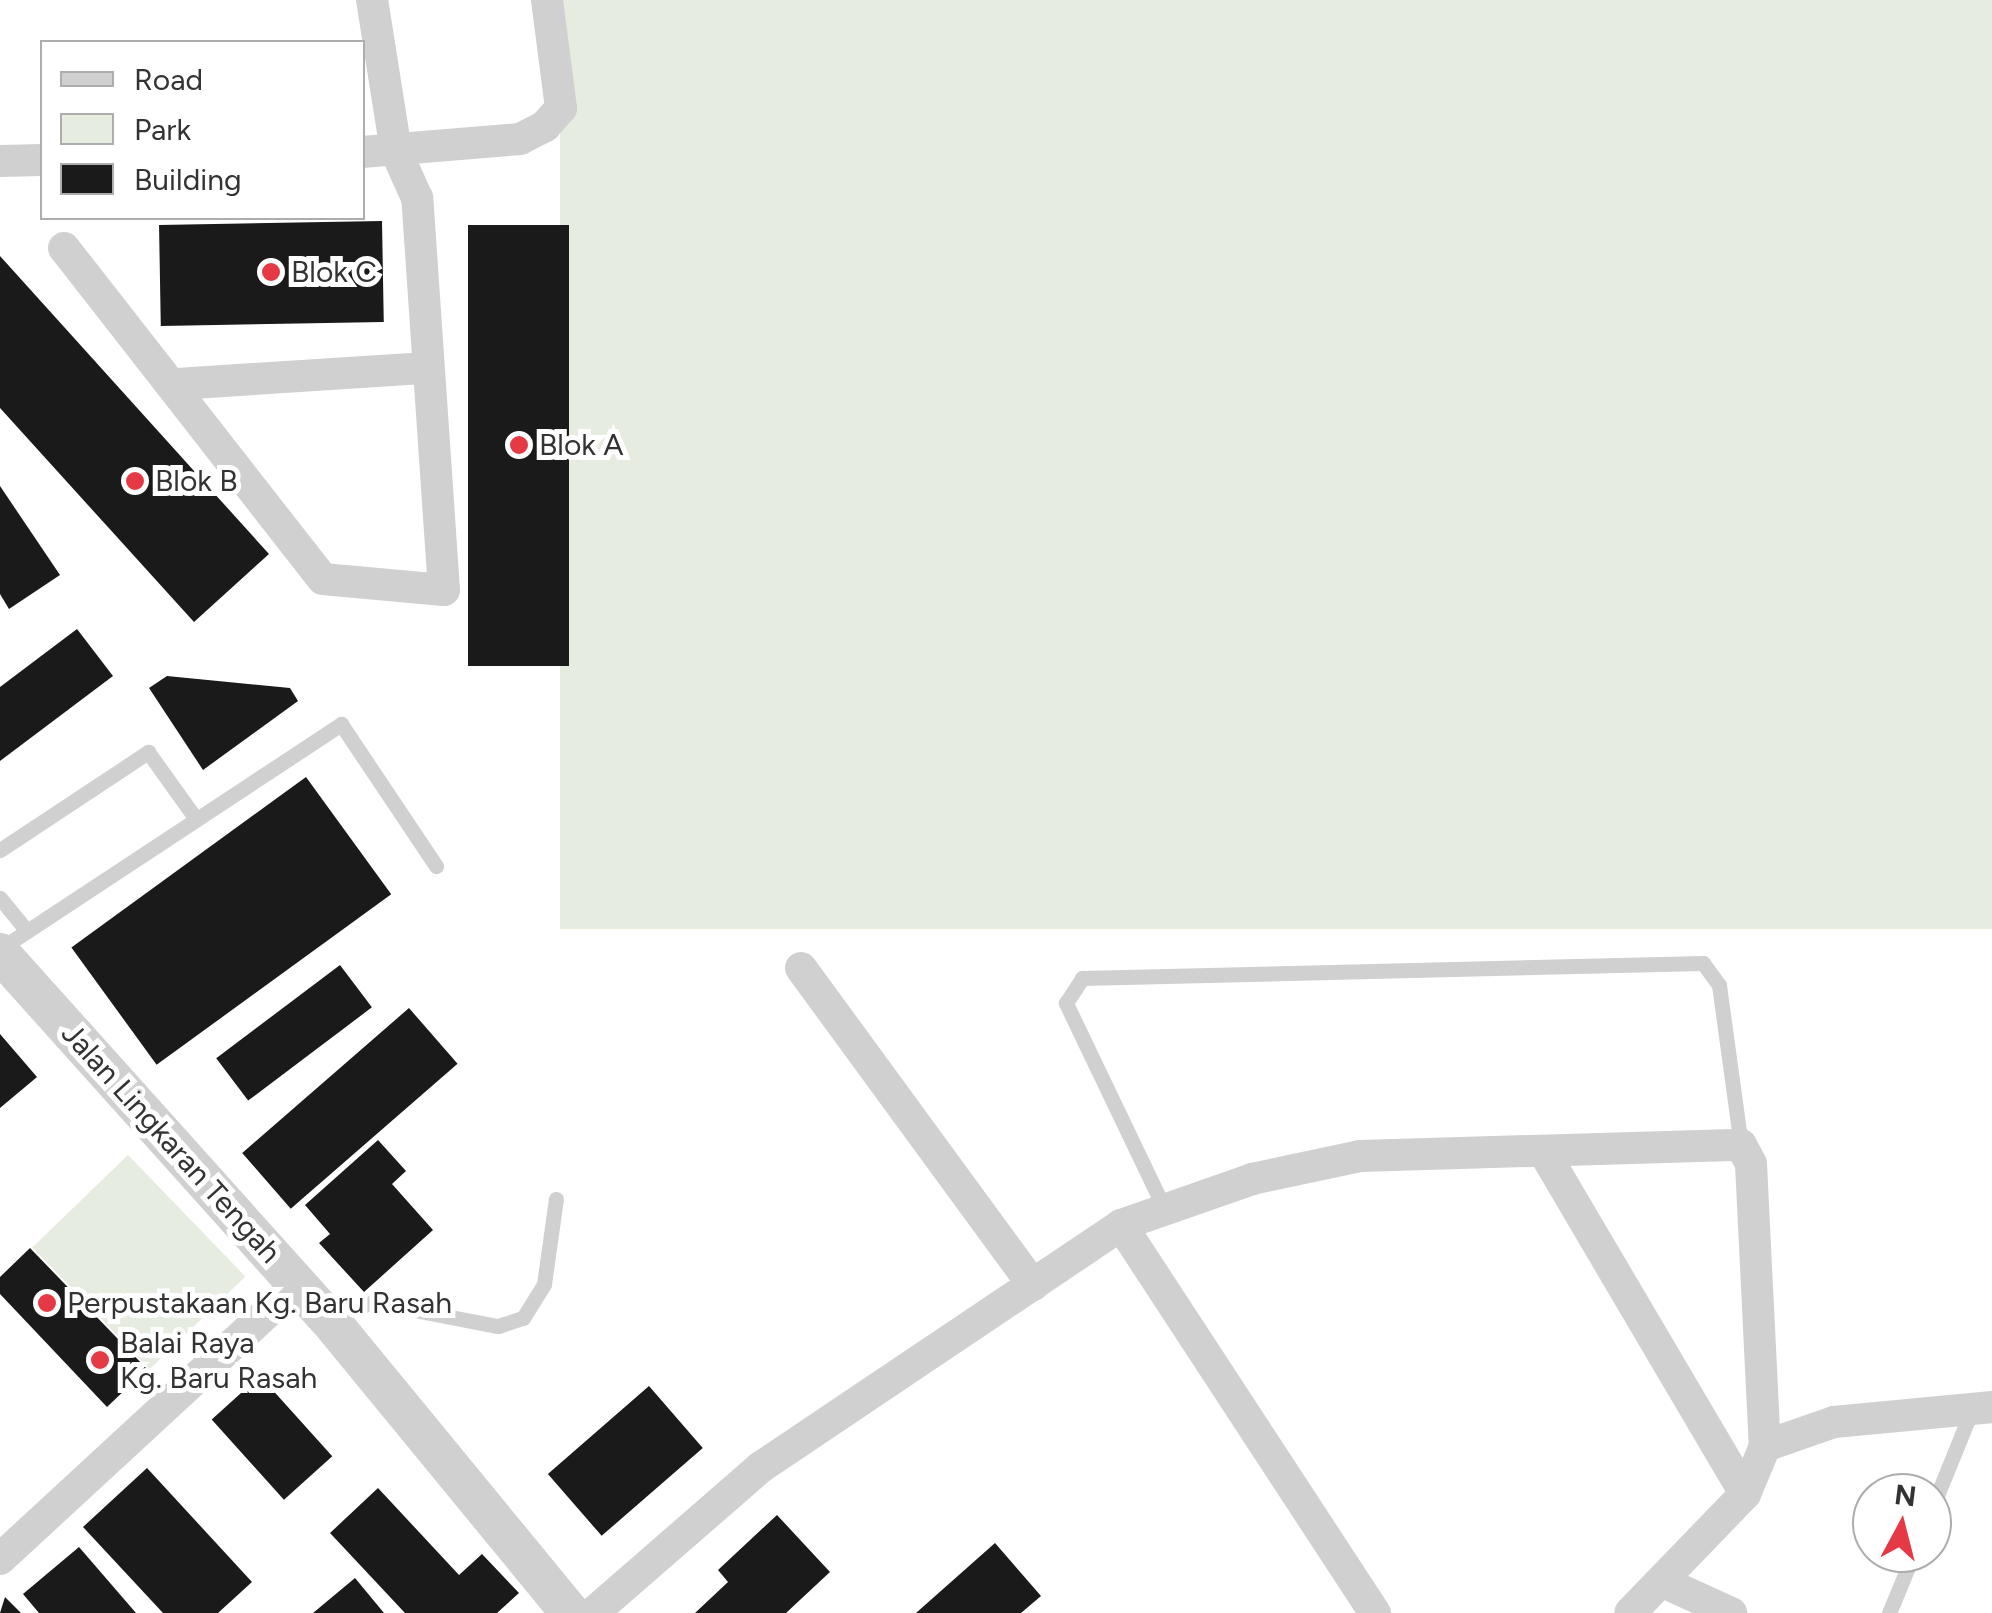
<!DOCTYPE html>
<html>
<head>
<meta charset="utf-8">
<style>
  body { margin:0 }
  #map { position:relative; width:1992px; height:1613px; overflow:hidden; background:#fff; font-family:Figtree,sans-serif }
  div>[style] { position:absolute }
  .green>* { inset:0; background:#e6ecdf; transform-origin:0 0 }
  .building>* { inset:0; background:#1a1a1a; transform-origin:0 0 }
  .service>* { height:15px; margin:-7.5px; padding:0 7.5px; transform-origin:7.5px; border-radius:7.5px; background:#d0d0d0 }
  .minor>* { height:32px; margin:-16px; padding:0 16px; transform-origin:16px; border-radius:16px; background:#d0d0d0 }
  .tertiary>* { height:40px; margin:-20px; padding:0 20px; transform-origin:20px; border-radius:20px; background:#d0d0d0 }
  .dots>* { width:28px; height:28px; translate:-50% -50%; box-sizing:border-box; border:5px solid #fff; border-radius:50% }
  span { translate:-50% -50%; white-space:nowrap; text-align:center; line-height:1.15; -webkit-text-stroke:10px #fff; paint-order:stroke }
  .poi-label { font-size:30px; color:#333 }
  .left { translate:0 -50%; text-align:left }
  .street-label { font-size:30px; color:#333 }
  .legend { position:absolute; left:40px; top:40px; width:325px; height:180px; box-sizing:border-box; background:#fff; border:2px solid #adadad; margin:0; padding:12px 18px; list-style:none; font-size:30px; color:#333 }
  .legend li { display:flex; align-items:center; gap:20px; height:50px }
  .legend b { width:50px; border:2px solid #adadad }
  .north { position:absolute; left:1852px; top:1473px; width:100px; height:100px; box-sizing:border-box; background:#fff; border:2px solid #adadad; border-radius:50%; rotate:7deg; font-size:28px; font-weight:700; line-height:40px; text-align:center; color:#333 }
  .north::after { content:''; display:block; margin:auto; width:35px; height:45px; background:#e63946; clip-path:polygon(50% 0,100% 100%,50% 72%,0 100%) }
</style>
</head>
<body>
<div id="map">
  <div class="green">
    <div style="left:560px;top:0;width:1432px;height:929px"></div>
    <div style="left:128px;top:1155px;width:169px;height:133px;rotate:46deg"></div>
  </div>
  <div class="building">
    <div style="left:382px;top:221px;width:101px;height:223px;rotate:89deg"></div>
    <div style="left:468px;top:225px;width:101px;height:441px"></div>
    <div style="clip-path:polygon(0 256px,269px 554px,194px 622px,0 408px)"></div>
    <div style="clip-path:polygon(0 486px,60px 575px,9px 609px,0 594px)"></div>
    <div style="clip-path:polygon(77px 629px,113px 676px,0 761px,0 687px)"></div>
    <div style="clip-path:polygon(167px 676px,290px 688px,298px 701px,203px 770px,149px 688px)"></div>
    <div style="left:306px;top:777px;width:145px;height:290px;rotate:54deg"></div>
    <div style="left:340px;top:965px;width:53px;height:155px;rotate:53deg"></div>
    <div style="left:409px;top:1008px;width:74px;height:221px;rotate:49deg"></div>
    <div style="clip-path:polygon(0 1034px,37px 1077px,0 1108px)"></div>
    <div style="clip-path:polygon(378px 1140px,406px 1171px,392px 1184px,433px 1230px,364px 1292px,319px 1243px,330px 1234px,305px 1205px)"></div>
    <div style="clip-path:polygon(30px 1248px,147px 1369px,107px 1407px,0 1294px,0 1277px)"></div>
    <div style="left:260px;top:1376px;width:108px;height:65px;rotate:48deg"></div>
    <div style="left:649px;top:1386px;width:82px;height:134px;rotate:49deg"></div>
    <div style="clip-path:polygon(147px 1468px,252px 1582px,218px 1613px,163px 1613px,83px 1527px)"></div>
    <div style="clip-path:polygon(378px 1488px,459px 1575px,482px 1554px,519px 1593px,497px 1613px,405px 1613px,330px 1533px)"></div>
    <div style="clip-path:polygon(777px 1515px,830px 1572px,786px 1613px,695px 1613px,728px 1582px,718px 1570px)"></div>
    <div style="clip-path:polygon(995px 1543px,1041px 1596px,1021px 1613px,916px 1613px)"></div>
    <div style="clip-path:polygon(79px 1547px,136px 1613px,39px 1613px,23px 1594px)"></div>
    <div style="clip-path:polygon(355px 1578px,384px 1613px,313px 1613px)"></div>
    <div style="clip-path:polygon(5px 1597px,21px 1613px,0 1613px)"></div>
  </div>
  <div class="service">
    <div style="left:0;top:850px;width:178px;rotate:-33.5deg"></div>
    <div style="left:148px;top:752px;width:82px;rotate:54.4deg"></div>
    <div style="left:0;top:898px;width:43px;rotate:50.7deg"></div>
    <div style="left:0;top:949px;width:409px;rotate:-33.4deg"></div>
    <div style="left:341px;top:724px;width:171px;rotate:56.2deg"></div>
    <div style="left:1166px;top:1212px;width:232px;rotate:-115.6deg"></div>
    <div style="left:1066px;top:1003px;width:30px;rotate:-57deg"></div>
    <div style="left:1082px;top:978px;width:621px;rotate:-1.38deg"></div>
    <div style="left:1703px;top:963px;width:27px;rotate:54deg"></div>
    <div style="left:1719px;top:985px;width:162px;rotate:82.2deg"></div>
    <div style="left:329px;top:1318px;width:47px;rotate:-20deg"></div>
    <div style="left:373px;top:1302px;width:127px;rotate:10.9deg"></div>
    <div style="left:498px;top:1326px;width:26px;rotate:-18deg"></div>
    <div style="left:523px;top:1318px;width:40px;rotate:-58deg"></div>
    <div style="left:544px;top:1284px;width:86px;rotate:-82deg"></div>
    <div style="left:1932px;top:1508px;width:109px;rotate:-67.9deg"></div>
    <div style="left:1889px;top:1613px;width:65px;rotate:-67.4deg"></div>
  </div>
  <div class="minor">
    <div style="left:362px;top:152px;width:159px;rotate:-4.7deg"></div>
    <div style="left:520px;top:139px;width:28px;rotate:-27deg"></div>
    <div style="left:545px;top:126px;width:24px;rotate:-48deg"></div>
    <div style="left:561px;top:108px;width:109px;rotate:-97.4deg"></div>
    <div style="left:0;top:161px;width:42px;rotate:-1.4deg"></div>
    <div style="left:64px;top:248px;width:420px;rotate:52deg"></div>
    <div style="left:323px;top:579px;width:121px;rotate:5.2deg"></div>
    <div style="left:444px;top:590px;width:393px;rotate:-93.9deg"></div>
    <div style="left:417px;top:198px;width:51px;rotate:-114.1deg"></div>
    <div style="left:396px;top:151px;width:153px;rotate:-99deg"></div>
    <div style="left:177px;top:384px;width:250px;rotate:-3.7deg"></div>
    <div style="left:801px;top:968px;width:393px;rotate:53.8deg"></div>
    <div style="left:1545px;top:1154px;width:394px;rotate:59.5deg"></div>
    <div style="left:1121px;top:1225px;width:464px;rotate:56.8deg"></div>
    <div style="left:1765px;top:1446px;width:73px;rotate:-19.2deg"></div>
    <div style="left:1834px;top:1422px;width:159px;rotate:-5.4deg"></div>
    <div style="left:0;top:1559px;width:405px;rotate:-42.7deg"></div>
    <div style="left:1663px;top:1582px;width:75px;rotate:24.5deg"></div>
    <div style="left:593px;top:1613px;width:223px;rotate:-41deg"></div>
    <div style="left:761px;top:1467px;width:434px;rotate:-33.9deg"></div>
    <div style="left:1121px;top:1225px;width:139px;rotate:-19.3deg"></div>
    <div style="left:1252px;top:1179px;width:110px;rotate:-12deg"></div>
    <div style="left:1360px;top:1156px;width:381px;rotate:-1.7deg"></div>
    <div style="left:1741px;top:1145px;width:21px;rotate:62deg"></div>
    <div style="left:1751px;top:1164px;width:282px;rotate:87.2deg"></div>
    <div style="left:1765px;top:1446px;width:52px;rotate:112.6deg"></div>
    <div style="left:1745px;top:1494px;width:165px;rotate:134deg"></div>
  </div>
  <div class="tertiary">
    <div style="left:0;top:953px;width:491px;rotate:48.1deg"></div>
    <div style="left:328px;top:1318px;width:382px;rotate:50.6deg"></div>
  </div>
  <div class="dots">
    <div style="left:271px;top:272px;background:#e63946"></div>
    <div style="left:519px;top:445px;background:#e63946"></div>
    <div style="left:135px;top:481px;background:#e63946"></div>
    <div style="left:47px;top:1303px;background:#e63946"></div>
    <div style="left:100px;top:1360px;background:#e63946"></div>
  </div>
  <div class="poi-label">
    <span class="left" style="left:291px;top:272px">Blok C</span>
    <span class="left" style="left:539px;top:445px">Blok A</span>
    <span class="left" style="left:155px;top:481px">Blok B</span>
    <span class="left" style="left:67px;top:1303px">Perpustakaan Kg. Baru Rasah</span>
    <span class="left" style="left:120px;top:1360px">Balai Raya<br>Kg. Baru Rasah</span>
  </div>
  <div class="street-label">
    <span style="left:171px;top:1143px;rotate:48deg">Jalan Lingkaran Tengah</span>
  </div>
  <ul class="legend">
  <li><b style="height:12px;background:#d0d0d0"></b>Road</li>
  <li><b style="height:28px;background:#e6ecdf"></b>Park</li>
  <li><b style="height:28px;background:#1a1a1a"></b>Building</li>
  </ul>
  <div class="north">N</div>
</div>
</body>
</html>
